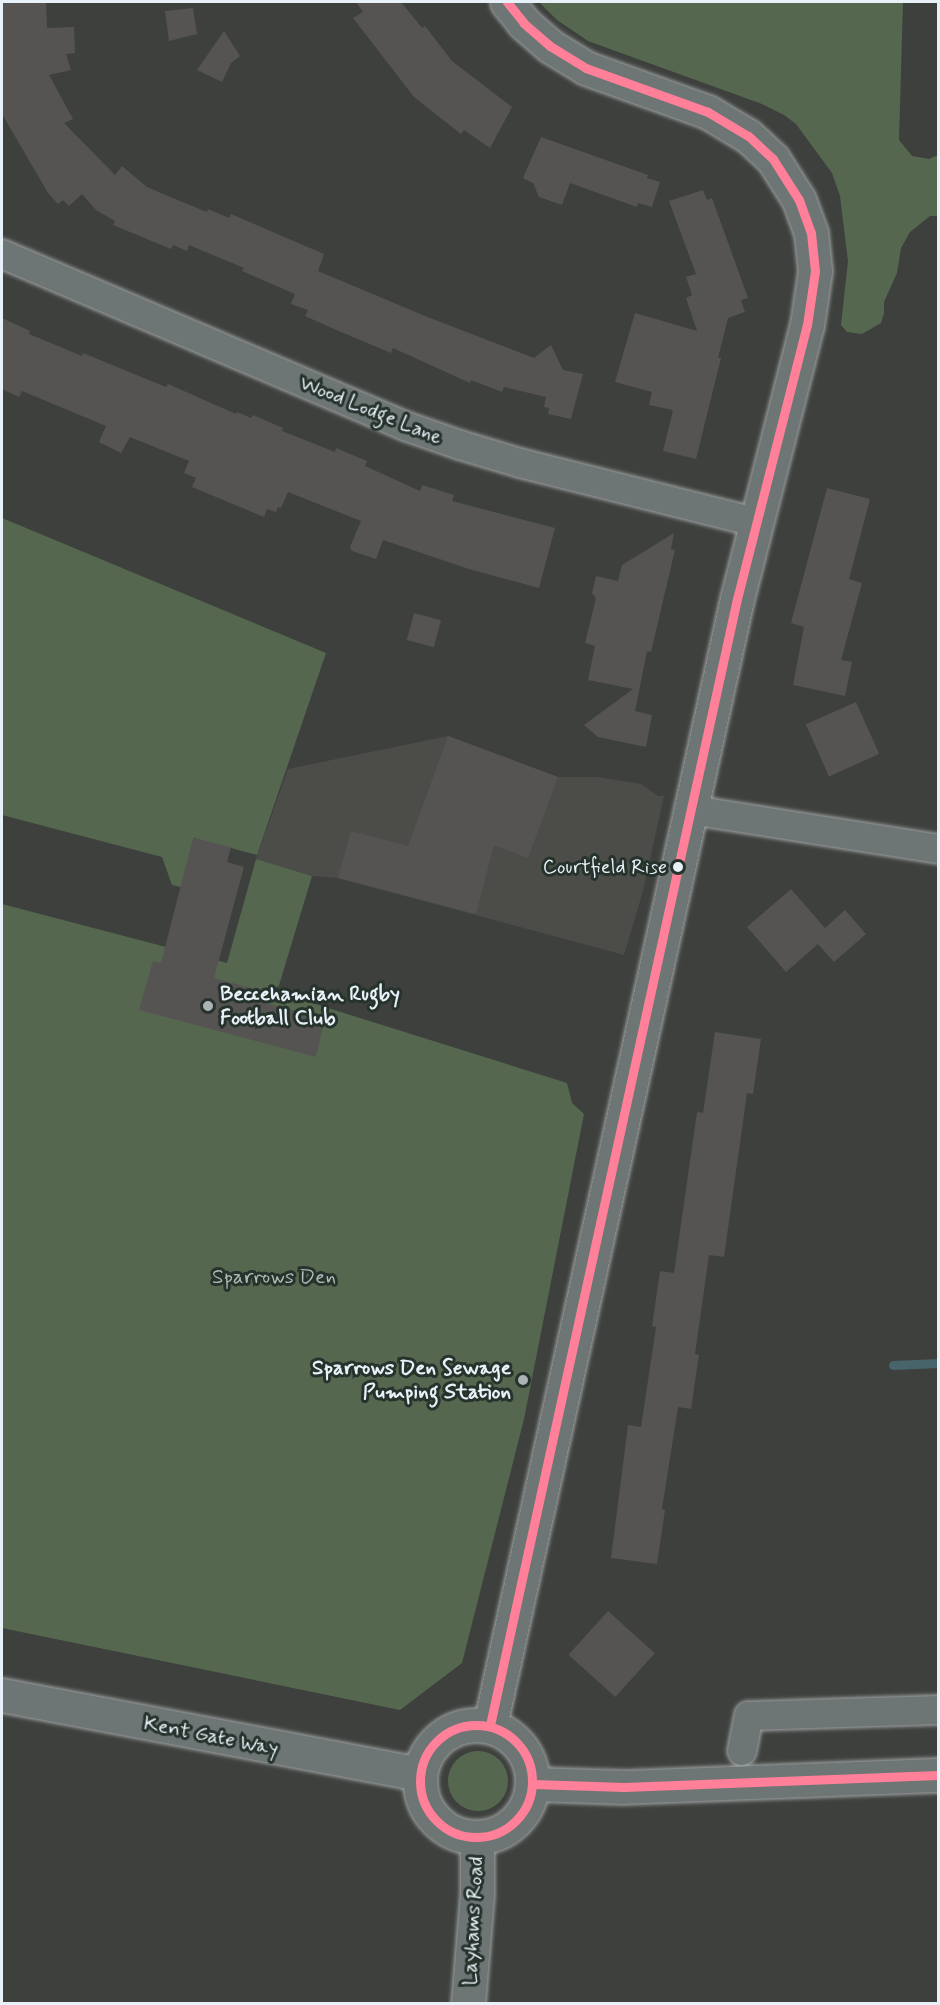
<!DOCTYPE html>
<html>
<head>
<meta charset="utf-8">
<style>
  body { margin:0 }
  #map { position:relative; width:940px; height:2005px; overflow:hidden; background:#3d403d; font-family:Mynerve,sans-serif }
  div>[style] { position:absolute }
  .built>* { inset:0; background:#4c4d49 }
  .green>* { inset:0; background:#55684f }
  .round { border-radius:50% }
  .stream>* { height:9px; margin:-4.5px; padding:0 4.5px; transform-origin:4.5px; border-radius:4.5px; background:#466469 }
  .building>* { inset:0; background:#555452; transform-origin:0 0 }
  .roads { filter:drop-shadow(0 0 2px #9ea1a1) drop-shadow(0 0 2px #9ea1a1) }
  .street>* { height:28px; margin:-14px; padding:0 14px; transform-origin:14px; border-radius:14px; background:#6e7575 }
  .secondary>* { height:33px; margin:-16.5px; padding:0 16.5px; transform-origin:16.5px; border-radius:16.5px; background:#6e7575 }
  .primary>* { height:33px; margin:-16.5px; padding:0 16.5px; transform-origin:16.5px; border-radius:16.5px; background:#6e7575 }
  .primary>.ring { margin:-16.5px; padding:0; box-sizing:content-box; background:none; border:33px solid #6e7575; border-radius:50% }
  .bus-1>* { height:9px; margin:-4.5px; padding:0 4.5px; transform-origin:4.5px; border-radius:4.5px; background:#ff8098 }
  .bus-1>.ring { margin:-4.5px; padding:0; box-sizing:content-box; background:none; border:9px solid #ff8098; border-radius:50% }
  .dots>* { width:16px; height:16px; translate:-50% -50%; box-sizing:border-box; border:3px solid #26332d; border-radius:50% }
  span { translate:-50% -50%; white-space:nowrap; text-align:center; line-height:1.15; -webkit-text-stroke:6px #26332d; paint-order:stroke }
  .bus-label { font-size:20px; color:#e8f1f8 }
  .right { translate:-100% -50%; text-align:right }
  .street-label { font-size:21px; color:#e8f1f8 }
  .poi-label { font-size:21px; color:#e8f1f8; font-weight:700 }
  .left { translate:0 -50%; text-align:left }
  .park-label { font-size:21px; color:#afbdb6 }
  .frame { position:absolute; inset:0; border:3px solid #e8f1f8; pointer-events:none }
</style>
</head>
<body>
<div id="map">
  <div class="built">
    <div style="clip-path:polygon(448px 736px,558px 777px,597px 777px,641px 784px,658px 796px,664px 796px,643px 891px,624px 955px,338px 878px,312px 876px,256px 859px,288px 769px)"></div>
  </div>
  <div class="green">
    <div style="clip-path:polygon(539px 2px,903px 2px,899px 140px,912px 156px,929px 159px,938px 155px,938px 216px,930px 216px,910px 232px,901px 248px,897px 273px,884px 302px,884px 313px,881px 323px,862px 334px,847px 332px,841px 325px,848px 261px,840px 196px,832px 173px,796px 124px,784px 115px,762px 104px,588px 41px,557px 20px)"></div>
    <div style="clip-path:polygon(2px 518px,326px 653px,257px 855px,194px 838px,181px 887px,172px 885px,162px 857px,2px 815px)"></div>
    <div style="clip-path:polygon(256px 859px,312px 876px,277px 992px,567px 1083px,572px 1103px,584px 1114px,524px 1419px,462px 1663px,400px 1710px,2px 1628px,2px 904px,227px 963px)"></div>
    <div class="round" style="left:448px;top:1751px;width:60px;height:60px"></div>
  </div>
  <div class="stream">
    <div style="left:893px;top:1365px;width:45px;rotate:-2.5deg"></div>
  </div>
  <div class="building">
    <div style="clip-path:polygon(2px 2px,46px 2px,47px 28px,74px 27px,75px 53px,66px 54px,71px 70px,49px 75px,73px 119px,64px 123px,115px 175px,122px 166px,147px 187px,175px 199px,207px 212px,208px 209px,229px 218px,231px 214px,324px 254px,318px 271px,425px 316px,534px 358px,551px 345px,563px 370px,583px 374px,571px 419px,548px 414px,549px 408px,544px 407px,546px 397px,504px 387px,502px 392px,471px 380px,470px 383px,393px 348px,391px 353px,334px 329px,305px 316px,308px 310px,291px 304px,295px 294px,242px 271px,244px 268px,189px 245px,187px 251px,173px 245px,171px 249px,113px 225px,115px 221px,96px 210px,82px 194px,69px 206px,63px 200px,58px 204px,48px 193px,2px 114px)"></div>
    <div style="clip-path:polygon(356px 2px,401px 2px,422px 28px,425px 26px,452px 61px,512px 107px,490px 148px,464px 130px,461px 134px,414px 97px,353px 18px,363px 12px)"></div>
    <div style="clip-path:polygon(193px 8px,197px 34px,169px 41px,165px 11px)"></div>
    <div style="clip-path:polygon(224px 31px,240px 56px,231px 63px,222px 82px,197px 70px)"></div>
    <div style="clip-path:polygon(541px 137px,648px 175px,647px 178px,660px 182px,652px 207px,638px 203px,637px 207px,570px 183px,562px 205px,539px 197px,533px 183px,523px 178px)"></div>
    <div style="clip-path:polygon(703px 190px,707px 200px,712px 198px,748px 298px,741px 300px,745px 312px,728px 318px,718px 358px,721px 358px,696px 459px,663px 451px,673px 410px,649px 405px,652px 392px,615px 382px,635px 313px,697px 331px,686px 298px,692px 295px,686px 277px,696px 274px,669px 201px)"></div>
    <div style="clip-path:polygon(2px 318px,30px 331px,29px 334px,82px 356px,83px 353px,166px 387px,168px 384px,236px 414px,237px 412px,251px 418px,253px 415px,283px 428px,282px 431px,335px 452px,336px 448px,367px 461px,365px 466px,420px 491px,422px 485px,454px 495px,452px 501px,555px 528px,539px 588px,469px 569px,383px 540px,376px 559px,352px 551px,350px 547px,361px 521px,288px 492px,281px 508px,278px 507px,276px 512px,267px 509px,264px 517px,192px 487px,196px 478px,184px 473px,189px 461px,130px 437px,121px 453px,99px 442px,106px 426px,22px 391px,19px 397px,2px 389px)"></div>
    <div style="clip-path:polygon(827px 488px,870px 499px,849px 579px,862px 583px,841px 660px,852px 662px,845px 696px,793px 685px,804px 627px,791px 623px)"></div>
    <div style="clip-path:polygon(674px 533px,671px 549px,675px 550px,651px 652px,647px 651px,635px 711px,652px 715px,646px 747px,598px 737px,584px 725px,633px 689px,588px 680px,595px 646px,585px 643px,596px 598px,592px 593px,596px 576px,618px 581px,622px 565px)"></div>
    <div style="left:414px;top:613px;width:28px;height:28px;rotate:15deg"></div>
    <div style="left:856px;top:702px;width:57px;height:55px;rotate:66deg"></div>
    <div style="clip-path:polygon(448px 736px,558px 777px,528px 858px,494px 845px,476px 914px,338px 878px,351px 831px,408px 846px)"></div>
    <div style="clip-path:polygon(193px 838px,231px 847px,227px 862px,244px 867px,214px 978px,258px 990px,256px 1001px,325px 1018px,316px 1057px,139px 1010px,153px 961px,161px 963px)"></div>
    <div style="clip-path:polygon(791px 889px,825px 928px,845px 910px,866px 934px,834px 962px,818px 944px,786px 972px,747px 927px)"></div>
    <div style="clip-path:polygon(715px 1032px,761px 1039px,753px 1094px,747px 1093px,724px 1257px,709px 1255px,695px 1354px,699px 1355px,691px 1409px,678px 1407px,662px 1509px,665px 1510px,657px 1564px,611px 1558px,628px 1425px,641px 1427px,656px 1327px,652px 1326px,660px 1271px,674px 1273px,697px 1112px,703px 1113px)"></div>
    <div style="left:608px;top:1611px;width:63px;height:59px;rotate:42deg"></div>
  </div>
  <div class="roads">
    <div class="street">
      <div style="left:2px;top:254px;width:438px;rotate:23.1deg"></div>
      <div style="left:405px;top:426px;width:58px;rotate:19.1deg"></div>
      <div style="left:460px;top:445px;width:63px;rotate:16.7deg"></div>
      <div style="left:520px;top:463px;width:242px;rotate:14.1deg"></div>
      <div style="left:692px;top:810px;width:249px;rotate:9deg"></div>
      <div style="left:742px;top:1751px;width:36px;rotate:-79deg"></div>
      <div style="left:749px;top:1716px;width:189px;rotate:-1.8deg"></div>
    </div>
    <div class="secondary">
      <div style="left:490px;top:1725px;width:1153px;rotate:-77.63deg"></div>
      <div style="left:737px;top:599px;width:283px;rotate:-75.7deg"></div>
      <div style="left:807px;top:325px;width:55px;rotate:-81.6deg"></div>
      <div style="left:815px;top:271px;width:38px;rotate:-96deg"></div>
      <div style="left:811px;top:233px;width:35px;rotate:-110deg"></div>
      <div style="left:799px;top:200px;width:49px;rotate:-122.4deg"></div>
      <div style="left:773px;top:159px;width:34px;rotate:-137deg"></div>
      <div style="left:748px;top:136px;width:47px;rotate:-149deg"></div>
      <div style="left:708px;top:112px;width:130px;rotate:-160.2deg"></div>
      <div style="left:586px;top:68px;width:42px;rotate:-148.6deg"></div>
      <div style="left:550px;top:46px;width:35px;rotate:-139deg"></div>
      <div style="left:524px;top:23px;width:27px;rotate:-129deg"></div>
      <div style="left:468px;top:2004px;width:110px;rotate:-85.3deg"></div>
      <div style="left:477px;top:1894px;width:56px;rotate:-90deg"></div>
    </div>
    <div class="primary">
      <div style="left:2px;top:1695px;width:425px;rotate:10.7deg"></div>
      <div class="ring" style="left:420px;top:1725px;width:79px;height:79px"></div>
      <div style="left:533px;top:1784px;width:91px;rotate:1.9deg"></div>
      <div style="left:624px;top:1787px;width:314px;rotate:-2.2deg"></div>
    </div>
  </div>
  <div class="bus-1">
    <div class="ring" style="left:420px;top:1725px;width:103px;height:103px"></div>
    <div style="left:490px;top:1725px;width:1153px;rotate:-77.63deg"></div>
    <div style="left:737px;top:599px;width:283px;rotate:-75.7deg"></div>
    <div style="left:807px;top:325px;width:55px;rotate:-81.6deg"></div>
    <div style="left:815px;top:271px;width:38px;rotate:-96deg"></div>
    <div style="left:811px;top:233px;width:35px;rotate:-110deg"></div>
    <div style="left:799px;top:200px;width:49px;rotate:-122.4deg"></div>
    <div style="left:773px;top:159px;width:34px;rotate:-137deg"></div>
    <div style="left:748px;top:136px;width:47px;rotate:-149deg"></div>
    <div style="left:708px;top:112px;width:130px;rotate:-160.2deg"></div>
    <div style="left:586px;top:68px;width:42px;rotate:-148.6deg"></div>
    <div style="left:550px;top:46px;width:35px;rotate:-139deg"></div>
    <div style="left:524px;top:23px;width:27px;rotate:-129deg"></div>
    <div style="left:533px;top:1784px;width:91px;rotate:1.9deg"></div>
    <div style="left:624px;top:1787px;width:314px;rotate:-2.2deg"></div>
  </div>
  <div class="dots">
    <div style="left:678px;top:867px;background:#e8f1f8"></div>
    <div style="left:208px;top:1006px;background:#acb3b7"></div>
    <div style="left:523px;top:1380px;background:#acb3b7"></div>
  </div>
  <div class="bus-label">
    <span class="right" style="left:667px;top:867px">Courtfield Rise</span>
  </div>
  <div class="street-label">
    <span style="left:371px;top:410px;rotate:22deg">Wood Lodge Lane</span>
    <span style="left:211px;top:1736px;rotate:11deg">Kent Gate Way</span>
    <span style="left:473px;top:1921px;rotate:-87deg">Layhams Road</span>
  </div>
  <div class="poi-label">
    <span class="left" style="left:220px;top:1006px">Beccehamian Rugby<br>Football Club</span>
    <span class="right" style="left:511px;top:1380px">Sparrows Den Sewage<br>Pumping Station</span>
  </div>
  <div class="park-label">
    <span style="left:274px;top:1277px">Sparrows Den</span>
  </div>
  <div class="frame"></div>
</div>
</body>
</html>
